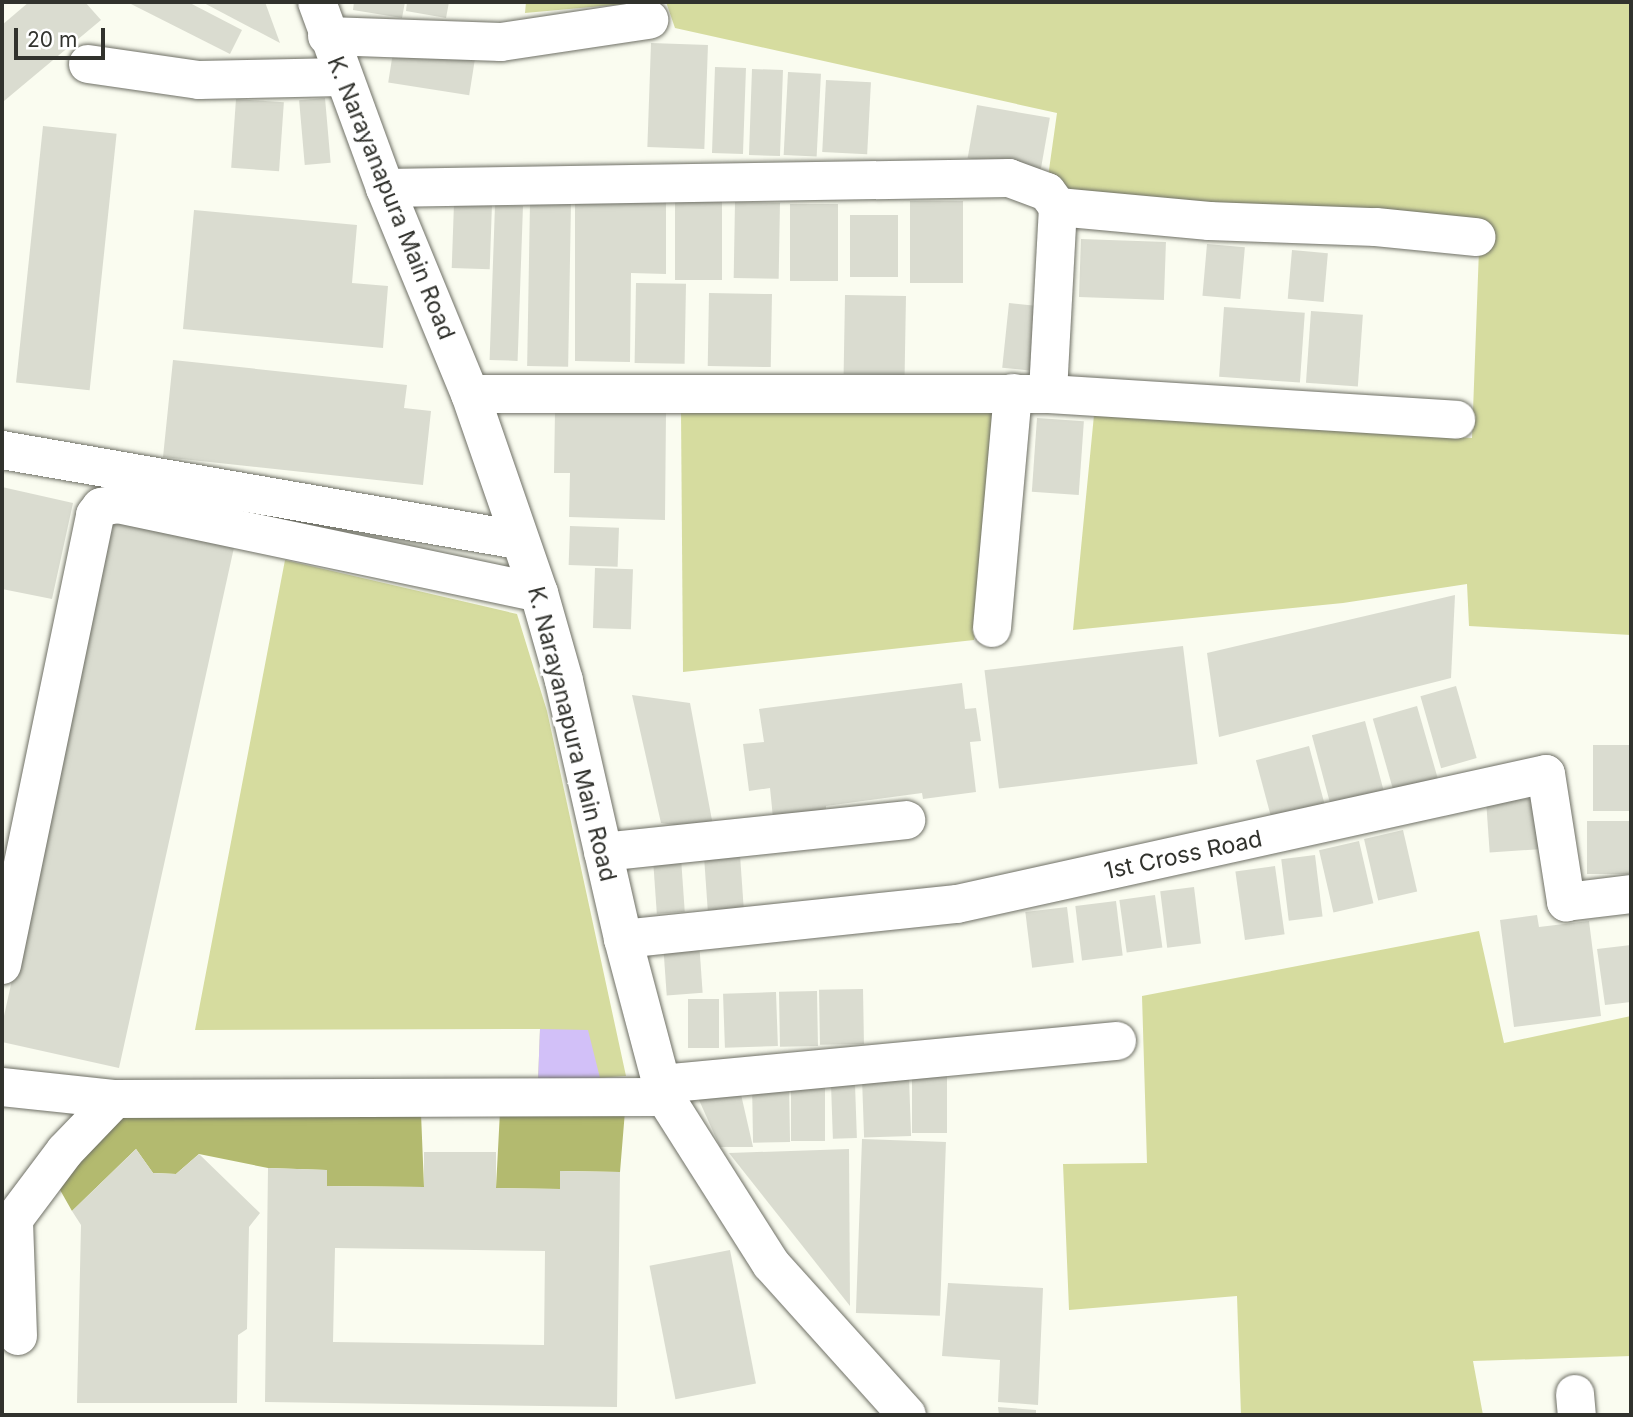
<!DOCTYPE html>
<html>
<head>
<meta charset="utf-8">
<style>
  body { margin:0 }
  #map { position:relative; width:1633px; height:1417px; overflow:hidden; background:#fafcf0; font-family:Inter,sans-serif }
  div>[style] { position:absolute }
  .green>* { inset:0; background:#d6dc9f }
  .forest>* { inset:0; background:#b3ba6f }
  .water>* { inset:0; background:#d2c0f8 }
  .building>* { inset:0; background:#dadcd0; transform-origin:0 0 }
  .roads { filter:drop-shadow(0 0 2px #6f7066) drop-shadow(0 0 2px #6f7066) }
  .minor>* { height:38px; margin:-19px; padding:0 19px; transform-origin:19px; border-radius:19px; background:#fff }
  span { translate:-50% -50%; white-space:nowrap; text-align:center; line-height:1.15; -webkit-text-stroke:7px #fff; paint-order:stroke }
  .street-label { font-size:23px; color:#31322d }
  .frame { position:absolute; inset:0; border:4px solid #31322d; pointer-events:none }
  .scale { position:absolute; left:14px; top:28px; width:91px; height:32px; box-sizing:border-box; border:4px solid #31322d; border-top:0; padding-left:9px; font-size:21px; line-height:24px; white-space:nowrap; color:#31322d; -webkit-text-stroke:5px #fff; paint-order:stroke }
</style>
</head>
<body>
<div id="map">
  <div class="green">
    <div style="clip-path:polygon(526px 2px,646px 2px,525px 13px)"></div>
    <div style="clip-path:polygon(666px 2px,1631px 2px,1631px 635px,1469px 626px,1467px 584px,1343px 603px,1073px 630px,1094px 415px,1472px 438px,1480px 222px,1081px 195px,1048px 177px,1057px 113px,675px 28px)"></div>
    <div style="clip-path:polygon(681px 411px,992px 412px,974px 640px,683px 672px)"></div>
    <div style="clip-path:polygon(285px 560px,517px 614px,547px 711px,626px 1076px,538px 1082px,540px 1029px,195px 1030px)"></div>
    <div style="clip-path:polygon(1479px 931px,1504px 1043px,1631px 1016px,1631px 1356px,1473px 1361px,1483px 1415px,1241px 1415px,1237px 1296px,1069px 1310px,1063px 1164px,1147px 1163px,1142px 996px)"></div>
  </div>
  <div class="forest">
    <div style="clip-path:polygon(500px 1111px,625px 1111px,620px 1172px,560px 1171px,560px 1189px,496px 1188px)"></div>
    <div style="clip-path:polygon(421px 1113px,424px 1187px,327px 1186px,326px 1170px,268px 1168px,199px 1154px,176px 1174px,153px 1173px,136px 1149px,72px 1211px,51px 1174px,110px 1116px)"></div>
  </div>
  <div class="water">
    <div style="clip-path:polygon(540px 1029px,588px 1030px,600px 1078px,538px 1082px)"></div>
  </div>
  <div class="building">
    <div style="clip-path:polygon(29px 2px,85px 2px,101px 20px,4px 101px,2px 98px,2px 25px)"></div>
    <div style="clip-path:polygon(127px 2px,188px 2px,242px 30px,230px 54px)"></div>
    <div style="clip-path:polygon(202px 2px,265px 2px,280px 43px)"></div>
    <div style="clip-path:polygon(354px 2px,405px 2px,402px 18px,353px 10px)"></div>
    <div style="clip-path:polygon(407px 2px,449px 2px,446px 18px,406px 11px)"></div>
    <div style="left:651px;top:43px;width:57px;height:104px;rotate:2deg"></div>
    <div style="left:394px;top:46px;width:82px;height:37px;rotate:9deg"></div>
    <div style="left:715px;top:67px;width:31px;height:86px;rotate:2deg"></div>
    <div style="left:752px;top:69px;width:31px;height:86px;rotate:2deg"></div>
    <div style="left:788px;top:72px;width:33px;height:83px;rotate:3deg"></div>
    <div style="left:826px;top:80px;width:45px;height:72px;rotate:3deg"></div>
    <div style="left:325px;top:98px;width:65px;height:26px;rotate:85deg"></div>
    <div style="left:236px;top:99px;width:48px;height:69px;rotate:4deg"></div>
    <div style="left:977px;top:105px;width:74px;height:54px;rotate:10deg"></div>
    <div style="left:43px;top:126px;width:74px;height:258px;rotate:6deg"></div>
    <div style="left:675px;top:200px;width:47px;height:80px"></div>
    <div style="clip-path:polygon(575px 201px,666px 202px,666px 274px,631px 273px,630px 362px,575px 361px)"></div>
    <div style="left:910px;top:201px;width:53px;height:82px"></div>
    <div style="left:530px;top:202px;width:41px;height:164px;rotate:1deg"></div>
    <div style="left:735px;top:202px;width:45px;height:76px;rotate:1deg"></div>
    <div style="left:454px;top:203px;width:38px;height:65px;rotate:2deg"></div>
    <div style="left:790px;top:204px;width:48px;height:77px"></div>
    <div style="left:495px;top:205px;width:28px;height:155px;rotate:2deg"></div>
    <div style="clip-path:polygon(194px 210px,357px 225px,352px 283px,388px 286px,383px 348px,183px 329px)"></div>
    <div style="left:850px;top:215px;width:48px;height:62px"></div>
    <div style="left:1081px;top:239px;width:85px;height:58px;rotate:2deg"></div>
    <div style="left:1207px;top:244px;width:38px;height:52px;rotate:5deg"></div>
    <div style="left:1292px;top:250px;width:36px;height:49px;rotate:5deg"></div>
    <div style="left:636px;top:283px;width:50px;height:80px;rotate:1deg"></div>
    <div style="left:709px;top:293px;width:63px;height:73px;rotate:1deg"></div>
    <div style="left:845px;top:295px;width:61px;height:79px;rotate:1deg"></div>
    <div style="left:1009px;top:303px;width:31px;height:65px;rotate:6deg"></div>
    <div style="left:1224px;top:307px;width:81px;height:70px;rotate:4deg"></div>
    <div style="left:1311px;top:311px;width:52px;height:72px;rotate:4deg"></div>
    <div style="clip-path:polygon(173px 360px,407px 385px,404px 408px,431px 411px,423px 485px,163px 457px)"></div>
    <div style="clip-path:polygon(555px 411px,666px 413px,665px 520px,569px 517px,570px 473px,554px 473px)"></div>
    <div style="left:1037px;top:418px;width:47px;height:74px;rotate:4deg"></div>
    <div style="clip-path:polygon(2px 487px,73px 503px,52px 599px,2px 589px)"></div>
    <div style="clip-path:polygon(115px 516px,235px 543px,119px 1068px,2px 1042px,2px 1025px)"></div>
    <div style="left:570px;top:526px;width:49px;height:39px;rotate:2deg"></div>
    <div style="left:595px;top:568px;width:38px;height:60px;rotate:2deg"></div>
    <div style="clip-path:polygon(1455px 595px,1451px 678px,1219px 737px,1207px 653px)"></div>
    <div style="left:1183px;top:646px;width:119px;height:200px;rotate:83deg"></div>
    <div style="clip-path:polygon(962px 683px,965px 709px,976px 708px,981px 741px,970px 742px,976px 792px,923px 799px,922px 793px,826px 806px,826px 811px,773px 818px,770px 788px,749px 791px,743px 744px,764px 742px,759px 709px)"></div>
    <div style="left:1456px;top:686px;width:75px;height:37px;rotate:74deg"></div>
    <div style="clip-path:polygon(632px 695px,690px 703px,714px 831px,661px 823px)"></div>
    <div style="left:1417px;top:706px;width:78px;height:46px;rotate:74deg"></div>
    <div style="left:1365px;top:721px;width:80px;height:55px;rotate:75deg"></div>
    <div style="left:1631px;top:745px;width:66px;height:38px;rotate:90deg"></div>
    <div style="left:1309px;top:746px;width:65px;height:55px;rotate:75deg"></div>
    <div style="left:1539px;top:798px;width:51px;height:53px;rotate:86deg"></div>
    <div style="left:1631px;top:821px;width:53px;height:44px;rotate:90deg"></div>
    <div style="left:1403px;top:830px;width:63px;height:40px;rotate:77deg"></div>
    <div style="left:1359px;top:841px;width:64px;height:41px;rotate:77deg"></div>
    <div style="left:740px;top:855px;width:53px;height:36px;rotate:86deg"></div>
    <div style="left:1315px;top:855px;width:62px;height:34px;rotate:83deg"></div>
    <div style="left:681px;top:858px;width:54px;height:28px;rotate:86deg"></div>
    <div style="left:1275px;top:866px;width:69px;height:40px;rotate:82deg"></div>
    <div style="left:1194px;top:887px;width:57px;height:34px;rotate:83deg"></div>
    <div style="left:1155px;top:895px;width:53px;height:36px;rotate:82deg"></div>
    <div style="left:1116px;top:901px;width:55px;height:41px;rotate:83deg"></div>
    <div style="left:1067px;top:907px;width:56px;height:42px;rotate:83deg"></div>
    <div style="clip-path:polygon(1537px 915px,1539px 927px,1589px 921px,1601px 1016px,1514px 1027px,1500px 920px)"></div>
    <div style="left:699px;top:941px;width:52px;height:36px;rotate:86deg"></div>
    <div style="clip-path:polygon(1631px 945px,1631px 1002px,1605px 1005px,1597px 949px)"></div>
    <div style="left:863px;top:989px;width:55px;height:44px;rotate:89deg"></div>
    <div style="left:817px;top:991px;width:55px;height:38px;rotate:89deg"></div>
    <div style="left:776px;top:992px;width:54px;height:53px;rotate:88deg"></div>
    <div style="left:688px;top:999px;width:31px;height:49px"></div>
    <div style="left:912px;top:1076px;width:35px;height:57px"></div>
    <div style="left:909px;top:1077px;width:59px;height:47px;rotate:88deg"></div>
    <div style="left:791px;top:1081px;width:34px;height:60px"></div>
    <div style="left:789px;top:1082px;width:60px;height:37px;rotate:89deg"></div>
    <div style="left:855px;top:1084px;width:54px;height:24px;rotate:88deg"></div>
    <div style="clip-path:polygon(740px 1090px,753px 1147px,720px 1147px,695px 1091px)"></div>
    <div style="left:862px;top:1139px;width:84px;height:174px;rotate:2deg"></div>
    <div style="clip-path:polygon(136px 1149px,153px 1173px,176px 1174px,199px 1154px,260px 1213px,249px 1227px,247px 1329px,238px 1335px,237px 1403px,77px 1403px,81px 1225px,72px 1211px)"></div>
    <div style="clip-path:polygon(849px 1149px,850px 1306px,729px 1153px)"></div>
    <div style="clip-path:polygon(evenodd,424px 1152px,496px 1152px,496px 1188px,560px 1189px,560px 1171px,620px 1172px,617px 1407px,265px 1402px,268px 1168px,327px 1170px,327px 1186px,424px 1187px,424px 1152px,335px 1248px,545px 1251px,544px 1345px,333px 1342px,335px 1248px)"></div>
    <div style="left:730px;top:1250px;width:136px;height:82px;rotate:79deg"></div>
    <div style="clip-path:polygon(948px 1283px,1043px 1288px,1038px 1405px,998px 1402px,1000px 1360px,942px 1356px)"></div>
    <div style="clip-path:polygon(998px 1407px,1036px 1410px,1036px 1415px,999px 1415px)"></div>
  </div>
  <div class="roads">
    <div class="minor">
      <div style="left:317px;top:2px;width:198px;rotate:69.9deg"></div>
      <div style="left:385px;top:188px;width:223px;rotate:67.6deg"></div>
      <div style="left:470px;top:394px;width:211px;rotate:70.9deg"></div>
      <div style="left:539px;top:593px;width:91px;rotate:74.1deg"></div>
      <div style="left:564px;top:681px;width:265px;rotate:77.1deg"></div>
      <div style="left:623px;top:939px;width:163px;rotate:75.1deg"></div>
      <div style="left:665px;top:1097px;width:198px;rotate:57.6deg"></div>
      <div style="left:771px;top:1264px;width:203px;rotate:48deg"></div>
      <div style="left:327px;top:36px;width:174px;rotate:2deg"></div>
      <div style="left:501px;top:42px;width:150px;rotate:-8.5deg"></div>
      <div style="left:88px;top:64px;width:112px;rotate:8.2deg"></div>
      <div style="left:199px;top:80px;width:144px;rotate:-1.2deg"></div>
      <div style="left:385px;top:188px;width:624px;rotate:-0.92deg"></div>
      <div style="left:1009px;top:178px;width:40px;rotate:20.2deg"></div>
      <div style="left:1047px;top:192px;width:19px;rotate:54deg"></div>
      <div style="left:1058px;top:207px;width:187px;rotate:93.1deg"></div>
      <div style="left:1048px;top:394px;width:578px;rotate:180deg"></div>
      <div style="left:1058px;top:207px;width:152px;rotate:5.3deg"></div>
      <div style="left:1209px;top:221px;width:167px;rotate:2.1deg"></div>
      <div style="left:1376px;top:227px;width:101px;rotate:5.7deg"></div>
      <div style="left:1048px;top:394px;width:409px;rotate:3.6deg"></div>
      <div style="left:2px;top:450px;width:524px;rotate:9.89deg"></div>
      <div style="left:992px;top:628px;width:236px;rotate:-84.9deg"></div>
      <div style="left:603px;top:852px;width:305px;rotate:-6deg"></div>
      <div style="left:623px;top:939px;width:336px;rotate:-6deg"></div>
      <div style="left:957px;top:904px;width:603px;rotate:-12.45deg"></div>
      <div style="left:1546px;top:774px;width:130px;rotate:81.1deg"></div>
      <div style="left:1566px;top:902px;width:65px;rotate:-7deg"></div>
      <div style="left:2px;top:965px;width:460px;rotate:-78.3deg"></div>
      <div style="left:95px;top:515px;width:10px;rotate:-53deg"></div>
      <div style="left:101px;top:507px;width:17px;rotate:-10deg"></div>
      <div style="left:118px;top:504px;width:430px;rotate:11.9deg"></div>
      <div style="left:662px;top:1084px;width:457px;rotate:-5.4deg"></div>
      <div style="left:2px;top:1087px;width:114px;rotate:6.1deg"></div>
      <div style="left:115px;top:1099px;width:550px;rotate:-0.21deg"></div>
      <div style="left:18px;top:1336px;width:117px;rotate:-92deg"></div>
      <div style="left:14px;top:1219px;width:85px;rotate:-53.1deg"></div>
      <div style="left:65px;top:1151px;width:72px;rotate:-46.1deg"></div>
      <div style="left:1575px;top:1394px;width:21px;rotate:85deg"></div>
    </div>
  </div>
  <div class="street-label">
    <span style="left:391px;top:198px;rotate:68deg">K. Narayanapura Main Road</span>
    <span style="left:572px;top:734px;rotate:76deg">K. Narayanapura Main Road</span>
    <span style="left:1183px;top:855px;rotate:-12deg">1st Cross Road</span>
  </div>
  <div class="frame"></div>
  <div class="scale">20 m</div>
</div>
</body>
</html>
